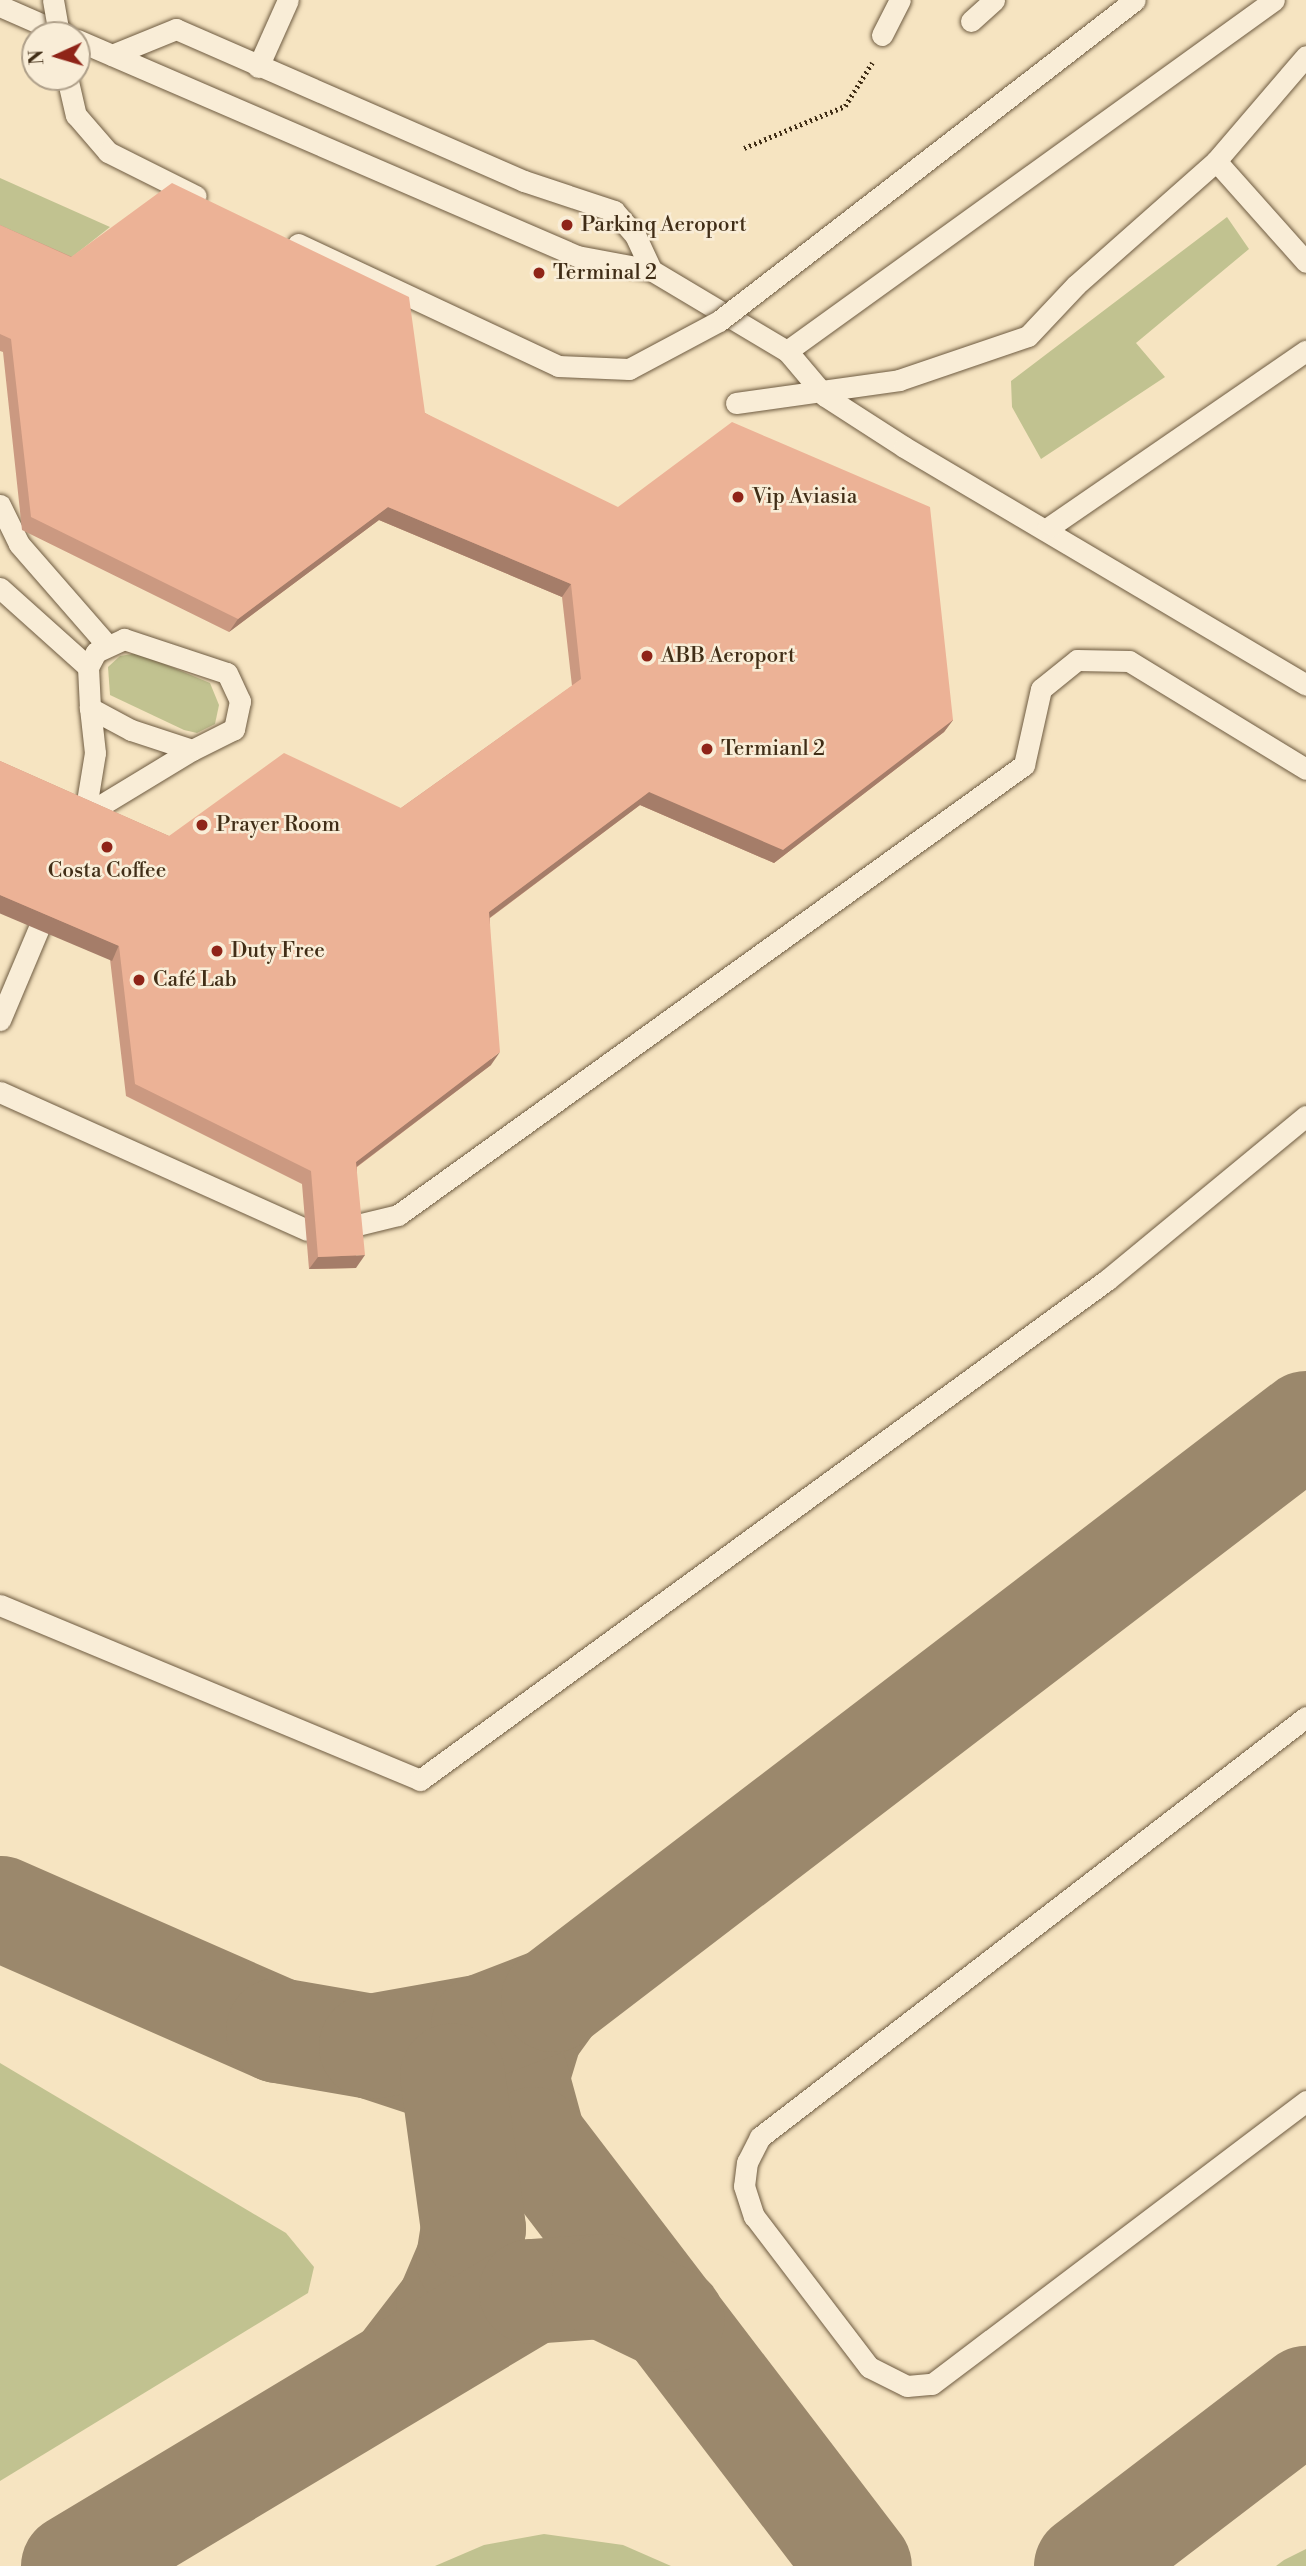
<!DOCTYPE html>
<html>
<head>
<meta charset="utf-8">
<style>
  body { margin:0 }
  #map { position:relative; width:1306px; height:2566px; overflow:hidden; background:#f6e4c1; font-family:"Libre Bodoni",serif }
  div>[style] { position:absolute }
  .green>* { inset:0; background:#c1c290 }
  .taxiway>* { height:105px; margin:-52.5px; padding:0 52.5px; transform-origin:52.5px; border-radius:52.5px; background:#9b886c }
  .path>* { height:4.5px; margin-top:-2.25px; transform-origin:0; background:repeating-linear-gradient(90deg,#402d16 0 2px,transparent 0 5.5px) }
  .roads { filter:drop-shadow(0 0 2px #6e5b41) drop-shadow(0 0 2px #6e5b41) }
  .service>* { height:21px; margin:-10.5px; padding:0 10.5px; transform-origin:10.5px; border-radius:10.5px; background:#f9edd7 }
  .bridges { filter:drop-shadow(0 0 2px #6e5b41) drop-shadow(0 0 2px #6e5b41) }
  .service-bridge>* { height:21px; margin:-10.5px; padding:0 10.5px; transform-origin:10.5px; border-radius:10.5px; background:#f9edd7 }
  .wall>* { inset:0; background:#cb9981 }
  .shaded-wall>* { inset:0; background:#a57d69; transform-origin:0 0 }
  .building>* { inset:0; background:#ecb296 }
  .dots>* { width:19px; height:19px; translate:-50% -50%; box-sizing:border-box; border:4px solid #f9edd7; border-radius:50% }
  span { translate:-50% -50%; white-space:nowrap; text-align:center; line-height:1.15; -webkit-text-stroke:5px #f9edd7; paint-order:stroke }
  .poi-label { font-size:21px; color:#402d16 }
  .left { translate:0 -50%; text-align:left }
  .north { position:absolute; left:21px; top:21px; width:70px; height:70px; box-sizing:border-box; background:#f9edd7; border:2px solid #afa08a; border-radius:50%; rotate:266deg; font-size:19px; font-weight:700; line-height:28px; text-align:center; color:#402d16 }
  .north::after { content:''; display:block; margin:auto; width:24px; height:32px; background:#8f2418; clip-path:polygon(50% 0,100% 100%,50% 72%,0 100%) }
</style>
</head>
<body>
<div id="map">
  <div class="green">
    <div style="clip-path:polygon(0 178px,110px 227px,62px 265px,0 238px)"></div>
    <div style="clip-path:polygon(1227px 217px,1249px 249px,1136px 343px,1165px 377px,1041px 459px,1012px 407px,1011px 381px)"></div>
    <div style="clip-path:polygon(138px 653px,210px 683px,219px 705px,215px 724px,197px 733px,184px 730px,110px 695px,108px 667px,120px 656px)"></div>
    <div style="clip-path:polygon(0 2063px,286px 2233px,314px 2267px,308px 2293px,0 2481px)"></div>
    <div style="clip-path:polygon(544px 2534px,623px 2545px,671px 2566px,435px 2566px,484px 2545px)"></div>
    <div style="clip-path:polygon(1306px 2549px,1306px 2566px,1276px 2566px,1284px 2560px)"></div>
  </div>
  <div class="taxiway">
    <div style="left:0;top:1908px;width:304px;rotate:23.7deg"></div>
    <div style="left:278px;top:2030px;width:94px;rotate:9.8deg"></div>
    <div style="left:371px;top:2046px;width:71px;rotate:18.2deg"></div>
    <div style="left:553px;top:1999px;width:39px;rotate:126deg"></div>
    <div style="left:530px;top:2031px;width:48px;rotate:106.9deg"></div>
    <div style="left:516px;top:2077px;width:64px;rotate:74.7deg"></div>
    <div style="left:533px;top:2139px;width:537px;rotate:52.64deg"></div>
    <div style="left:371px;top:2046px;width:114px;rotate:-10.1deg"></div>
    <div style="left:483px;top:2026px;width:75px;rotate:-21.1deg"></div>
    <div style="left:553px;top:1999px;width:948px;rotate:-37.41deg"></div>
    <div style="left:401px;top:2367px;width:77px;rotate:-52.4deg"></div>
    <div style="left:448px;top:2306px;width:51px;rotate:-66.9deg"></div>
    <div style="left:468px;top:2259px;width:31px;rotate:-81deg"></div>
    <div style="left:473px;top:2228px;width:154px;rotate:-97.8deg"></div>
    <div style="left:73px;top:2566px;width:534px;rotate:-30.98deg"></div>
    <div style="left:531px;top:2291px;width:72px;rotate:-4deg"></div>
    <div style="left:603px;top:2286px;width:76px;rotate:25.6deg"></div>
    <div style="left:1086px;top:2566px;width:277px;rotate:-37.4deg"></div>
  </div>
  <div class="path">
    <div style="left:744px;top:148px;width:109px;rotate:-22.6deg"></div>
    <div style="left:845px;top:106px;width:51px;rotate:-57.9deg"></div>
  </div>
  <div class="roads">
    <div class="service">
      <div style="left:0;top:6px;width:72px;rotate:23.7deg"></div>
      <div style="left:971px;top:21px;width:31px;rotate:-42deg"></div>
      <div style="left:882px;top:35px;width:39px;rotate:-63deg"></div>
      <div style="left:77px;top:40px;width:545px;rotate:23.36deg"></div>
      <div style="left:577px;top:256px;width:75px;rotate:10.7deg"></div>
      <div style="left:651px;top:270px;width:158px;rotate:30.8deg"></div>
      <div style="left:787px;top:351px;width:59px;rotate:49.8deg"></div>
      <div style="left:825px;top:396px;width:94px;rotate:32.8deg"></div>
      <div style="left:904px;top:447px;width:467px;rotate:30.6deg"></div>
      <div style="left:112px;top:55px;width:69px;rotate:-22.1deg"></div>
      <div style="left:176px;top:29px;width:380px;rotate:23.6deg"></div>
      <div style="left:524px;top:181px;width:95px;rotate:18.4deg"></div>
      <div style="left:614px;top:211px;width:32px;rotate:49deg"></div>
      <div style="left:635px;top:235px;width:38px;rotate:65deg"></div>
      <div style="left:258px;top:67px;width:73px;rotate:-65.9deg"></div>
      <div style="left:1216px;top:161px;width:135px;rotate:48.3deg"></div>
      <div style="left:787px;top:351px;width:600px;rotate:-35.78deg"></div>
      <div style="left:736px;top:403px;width:165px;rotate:-8deg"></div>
      <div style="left:899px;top:380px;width:136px;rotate:-18.8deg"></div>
      <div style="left:1028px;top:336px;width:70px;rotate:-46.7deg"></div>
      <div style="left:1076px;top:285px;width:187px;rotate:-41.5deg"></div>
      <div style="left:1216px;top:161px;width:138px;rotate:-49.4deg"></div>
      <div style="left:0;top:505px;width:43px;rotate:64deg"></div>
      <div style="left:19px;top:544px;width:134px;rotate:48.9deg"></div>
      <div style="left:1048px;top:528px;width:313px;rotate:-34.5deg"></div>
      <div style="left:0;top:588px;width:118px;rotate:41.9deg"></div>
      <div style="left:124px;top:639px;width:108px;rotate:18.3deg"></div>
      <div style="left:227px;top:673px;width:31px;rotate:65deg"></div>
      <div style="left:240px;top:701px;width:29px;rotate:102deg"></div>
      <div style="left:234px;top:729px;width:47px;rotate:153.4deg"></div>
      <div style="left:192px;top:750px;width:64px;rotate:-161.8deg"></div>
      <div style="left:131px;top:730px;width:47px;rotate:-151.8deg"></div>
      <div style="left:90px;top:708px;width:41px;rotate:-92.8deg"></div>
      <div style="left:88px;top:667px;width:17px;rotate:-62deg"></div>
      <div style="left:96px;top:652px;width:31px;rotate:-25deg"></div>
      <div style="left:88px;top:813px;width:122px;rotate:-31.2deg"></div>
      <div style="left:83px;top:826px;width:74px;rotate:-80.7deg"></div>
      <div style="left:95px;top:753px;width:45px;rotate:-96.3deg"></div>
      <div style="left:0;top:1020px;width:126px;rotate:-67.1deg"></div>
      <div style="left:0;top:1092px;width:337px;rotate:24.2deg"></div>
      <div style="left:353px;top:1226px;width:46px;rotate:-13.7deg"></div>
      <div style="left:398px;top:1215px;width:771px;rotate:-35.71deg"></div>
      <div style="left:1024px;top:765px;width:78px;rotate:-77.4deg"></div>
      <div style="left:1041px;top:689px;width:46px;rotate:-38.9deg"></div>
      <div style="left:1077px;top:660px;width:52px;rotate:1.1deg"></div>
      <div style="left:1129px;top:661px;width:207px;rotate:31.4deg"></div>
      <div style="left:0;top:1605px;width:455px;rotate:22.6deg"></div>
      <div style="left:420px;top:1780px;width:850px;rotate:-36.05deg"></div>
      <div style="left:1107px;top:1280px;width:258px;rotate:-39.5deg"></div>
      <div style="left:1306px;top:1717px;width:689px;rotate:142.43deg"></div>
      <div style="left:760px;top:2137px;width:28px;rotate:117deg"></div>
      <div style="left:747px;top:2162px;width:24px;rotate:97deg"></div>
      <div style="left:744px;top:2186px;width:32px;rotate:72deg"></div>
      <div style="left:754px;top:2216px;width:190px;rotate:52.7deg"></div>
      <div style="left:869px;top:2367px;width:42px;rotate:26.6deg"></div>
      <div style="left:907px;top:2386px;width:25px;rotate:-5deg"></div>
      <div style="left:932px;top:2384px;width:469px;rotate:-37.1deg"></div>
    </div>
  </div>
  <div class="bridges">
    <div class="service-bridge">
      <div style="left:53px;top:0;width:36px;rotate:80deg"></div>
      <div style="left:67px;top:77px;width:39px;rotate:77deg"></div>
      <div style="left:76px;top:115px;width:49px;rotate:49.1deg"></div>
      <div style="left:108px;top:152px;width:98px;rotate:26.6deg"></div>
      <div style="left:298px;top:244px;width:287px;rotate:25.1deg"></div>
      <div style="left:558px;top:366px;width:71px;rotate:2.4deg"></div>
      <div style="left:629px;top:369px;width:102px;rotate:-28.1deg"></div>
      <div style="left:719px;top:321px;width:525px;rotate:-37.66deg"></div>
    </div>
  </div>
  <div class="wall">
    <div style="clip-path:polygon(0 225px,425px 413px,953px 720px,944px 732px,774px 863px,640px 805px,490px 918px,491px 1065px,357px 1167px,356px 1268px,309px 1269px,302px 1184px,126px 1096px,110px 959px,0 912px,0 761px,169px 836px,401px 808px,572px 686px,562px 597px,379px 520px,229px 632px,22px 530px,3px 352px,0 351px)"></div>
  </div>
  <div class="shaded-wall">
    <div style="clip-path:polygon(388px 507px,571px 584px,562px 597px,379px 520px,229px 632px,238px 619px)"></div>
    <div style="clip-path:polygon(953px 720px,944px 732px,774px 863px,640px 805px,480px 925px,489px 912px,649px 792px)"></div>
    <div style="left:0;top:895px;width:129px;height:17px;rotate:23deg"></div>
    <div style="clip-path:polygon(500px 1052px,491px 1065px,347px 1174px,356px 1162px)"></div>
    <div style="clip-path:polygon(365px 1255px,356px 1268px,309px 1269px,318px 1257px)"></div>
  </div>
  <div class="building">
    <div style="clip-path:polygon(172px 183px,409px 297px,425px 413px,618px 507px,732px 422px,930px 507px,953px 720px,783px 850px,649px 792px,489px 912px,500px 1052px,356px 1162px,365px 1255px,318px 1257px,311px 1171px,135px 1084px,119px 946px,0 895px,0 761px,169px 836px,284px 753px,401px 808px,581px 679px,571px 584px,388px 507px,238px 619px,31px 517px,11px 339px,0 334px,0 225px,71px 257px)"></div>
  </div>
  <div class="dots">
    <div style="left:567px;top:225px;background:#8f2418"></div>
    <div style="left:539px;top:273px;background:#8f2418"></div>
    <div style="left:738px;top:497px;background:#8f2418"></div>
    <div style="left:647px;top:656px;background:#8f2418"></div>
    <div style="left:707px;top:749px;background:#8f2418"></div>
    <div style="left:202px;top:825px;background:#8f2418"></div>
    <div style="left:107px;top:847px;background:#8f2418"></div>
    <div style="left:217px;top:951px;background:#8f2418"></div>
    <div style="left:139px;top:980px;background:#8f2418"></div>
  </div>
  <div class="poi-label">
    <span class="left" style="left:581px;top:225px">Parkinq Aeroport</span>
    <span class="left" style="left:553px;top:273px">Terminal 2</span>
    <span class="left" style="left:752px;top:497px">Vip Aviasia</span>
    <span class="left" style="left:661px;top:656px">ABB Aeroport</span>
    <span class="left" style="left:721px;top:749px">Termianl 2</span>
    <span class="left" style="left:216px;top:825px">Prayer Room</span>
    <span style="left:107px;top:871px">Costa Coffee</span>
    <span class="left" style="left:231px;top:951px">Duty Free</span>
    <span class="left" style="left:153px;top:980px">Café Lab</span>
  </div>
  <div class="north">N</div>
</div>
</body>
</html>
